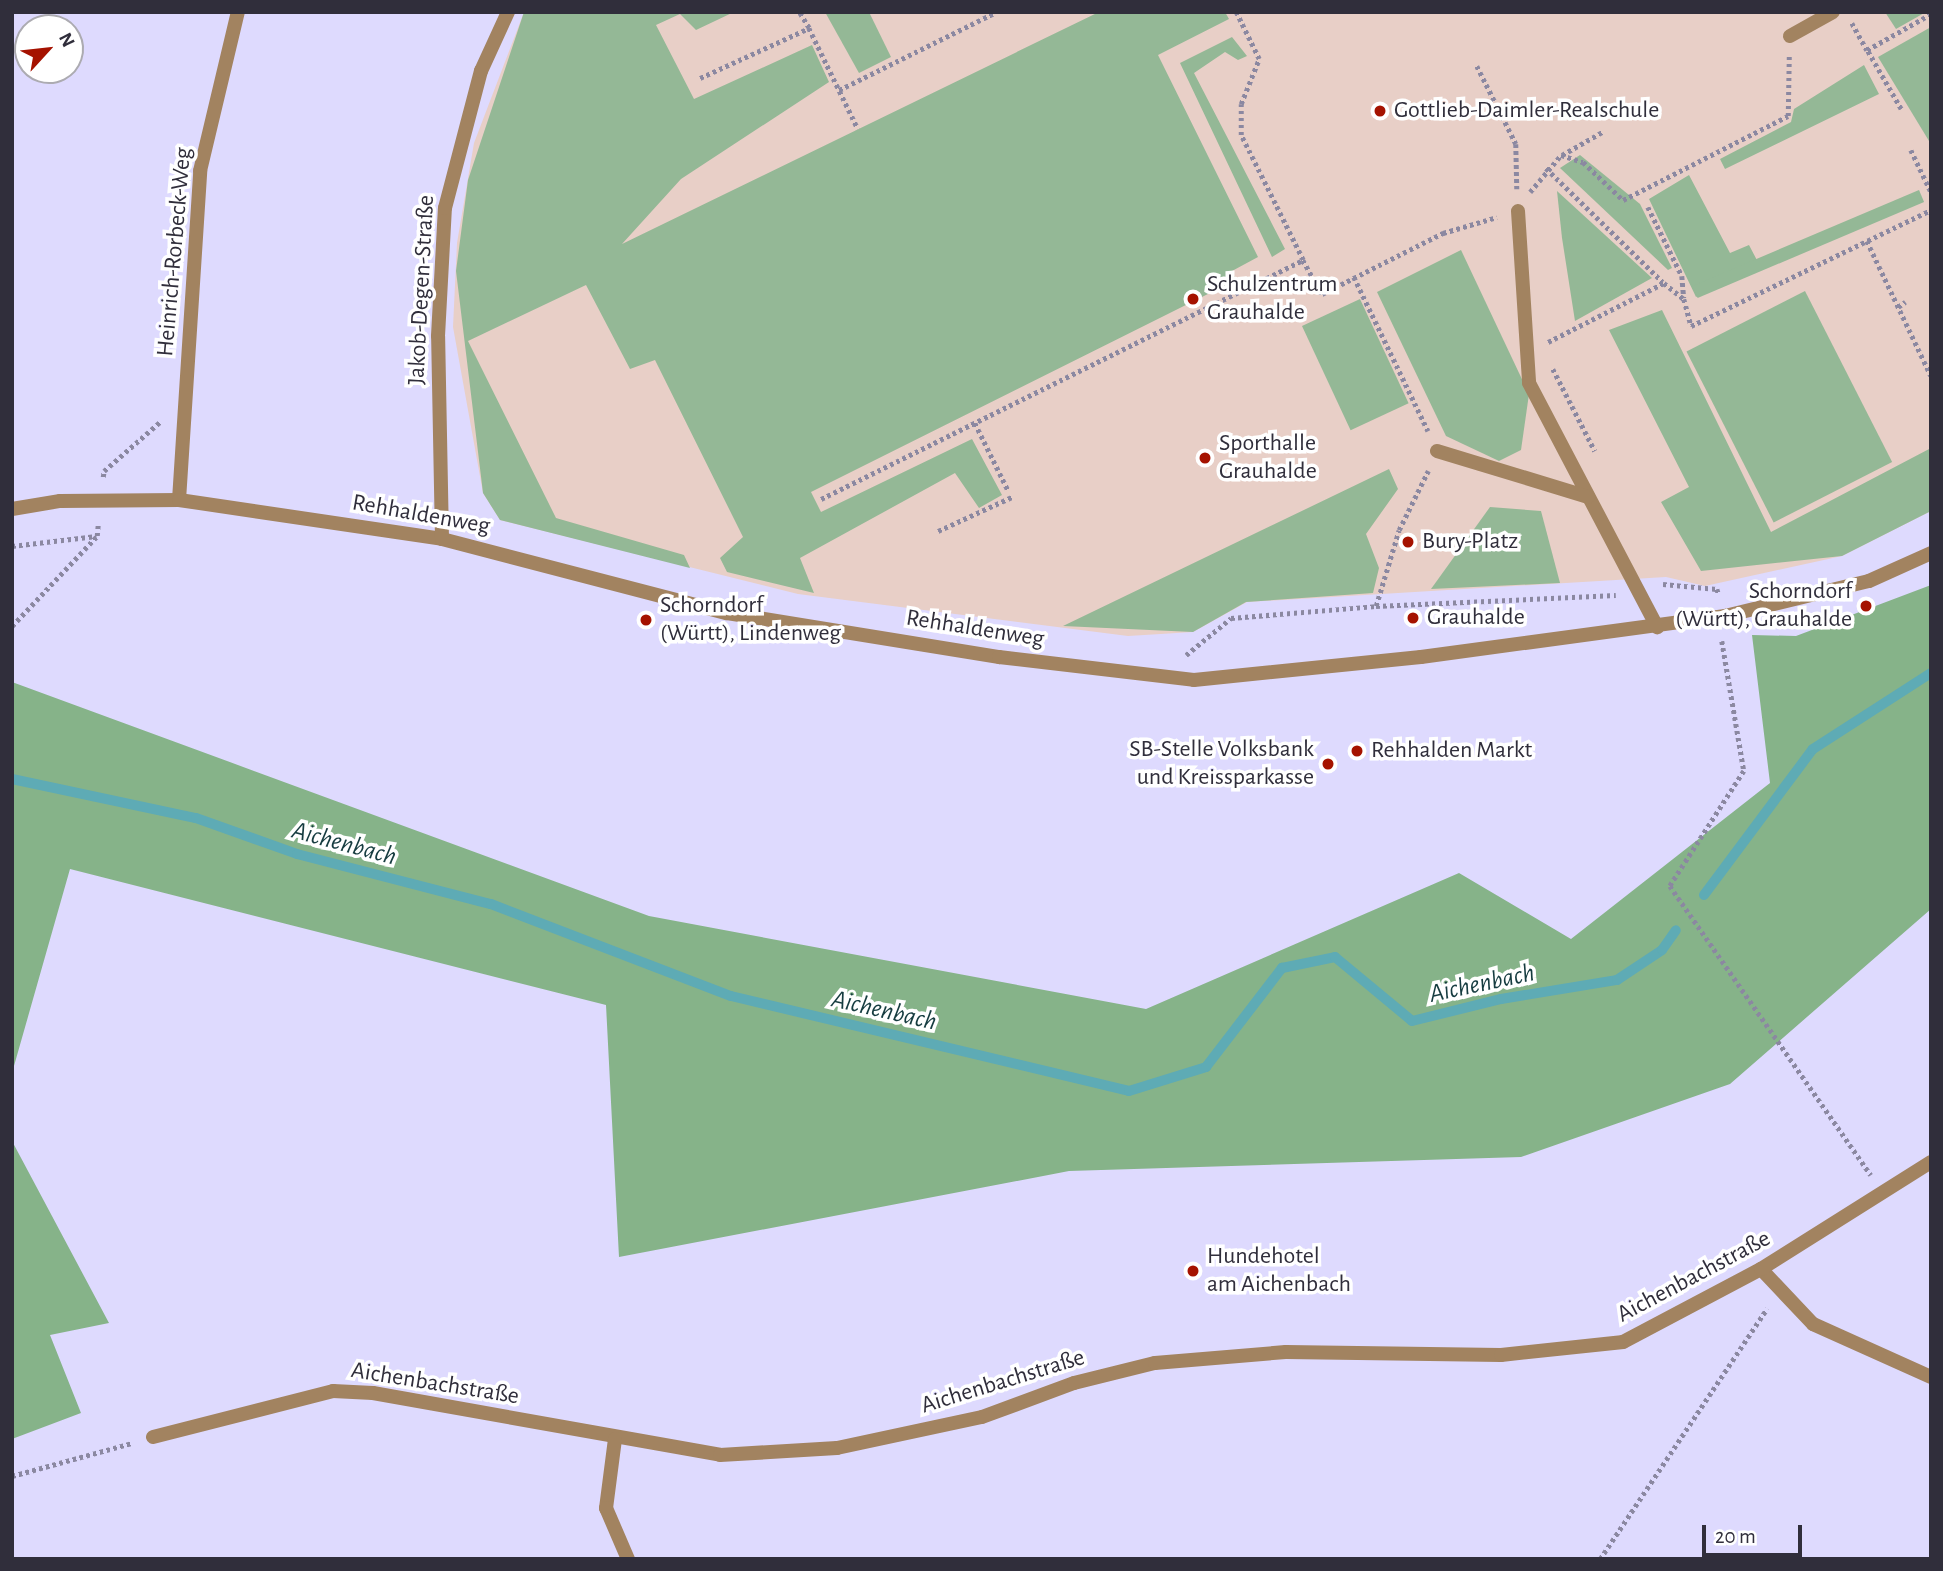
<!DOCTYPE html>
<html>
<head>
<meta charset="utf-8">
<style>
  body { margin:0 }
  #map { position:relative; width:1943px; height:1571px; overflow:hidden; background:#dedafe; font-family:"Alegreya Sans",sans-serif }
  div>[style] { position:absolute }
  .education>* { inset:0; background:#e8cfc7 }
  .green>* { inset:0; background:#94b896; transform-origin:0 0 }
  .forest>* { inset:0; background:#86b389 }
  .stream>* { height:10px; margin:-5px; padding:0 5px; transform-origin:5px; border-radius:5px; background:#5eabb5 }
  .path>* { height:4.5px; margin-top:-2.25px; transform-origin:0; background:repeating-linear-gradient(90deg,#8b88a1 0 3.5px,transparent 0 7px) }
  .service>* { height:14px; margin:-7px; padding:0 7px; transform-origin:7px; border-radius:7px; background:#a28360 }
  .minor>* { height:14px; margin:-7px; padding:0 7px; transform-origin:7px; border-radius:7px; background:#a28360 }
  .dots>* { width:19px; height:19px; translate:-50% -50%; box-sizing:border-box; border:4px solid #fff; border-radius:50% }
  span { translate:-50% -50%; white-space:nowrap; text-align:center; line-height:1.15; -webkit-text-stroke:7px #fff; paint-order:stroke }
  .poi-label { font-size:24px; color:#302e3b }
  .left { translate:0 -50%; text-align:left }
  .right { translate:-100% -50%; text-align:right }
  .street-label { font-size:24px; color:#302e3b }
  .water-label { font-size:26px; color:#163c40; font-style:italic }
  .frame { position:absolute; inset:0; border:14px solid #302e3b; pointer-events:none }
  .north { position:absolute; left:14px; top:14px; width:70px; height:70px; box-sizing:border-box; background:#fff; border:2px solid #acabb1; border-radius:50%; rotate:63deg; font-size:19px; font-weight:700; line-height:28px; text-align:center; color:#302e3b }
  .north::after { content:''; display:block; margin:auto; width:24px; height:32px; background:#a51200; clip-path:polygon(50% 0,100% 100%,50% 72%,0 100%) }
  .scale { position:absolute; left:1702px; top:1525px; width:100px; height:32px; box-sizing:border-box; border:4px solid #302e3b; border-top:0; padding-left:9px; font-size:21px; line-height:24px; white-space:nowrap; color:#302e3b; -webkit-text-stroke:5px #fff; paint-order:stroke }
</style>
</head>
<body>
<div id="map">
  <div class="education">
    <div style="clip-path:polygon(524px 12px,1931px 12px,1931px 511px,1842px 556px,1705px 586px,1666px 577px,1247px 602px,1193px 632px,1128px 636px,798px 594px,500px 520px,483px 493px,453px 327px,457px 243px,474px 143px)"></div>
  </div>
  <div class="green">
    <div style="clip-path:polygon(524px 12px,734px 12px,696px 30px,680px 14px,656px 25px,694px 99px,812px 45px,829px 82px,681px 179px,622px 244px,1099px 12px,1225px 12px,1229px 19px,1158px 55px,1258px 257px,1232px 271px,1236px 280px,811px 492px,821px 512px,972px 439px,1002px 495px,979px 508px,955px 473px,800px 558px,814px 593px,727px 572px,720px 558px,743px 537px,655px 360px,630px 369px,586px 285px,468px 341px,556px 518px,684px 555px,690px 568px,500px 520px,483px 493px,456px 271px,468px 180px)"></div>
    <div style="clip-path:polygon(825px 12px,869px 12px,891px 57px,859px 73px)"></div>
    <div style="clip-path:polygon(1885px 12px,1926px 12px,1896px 29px)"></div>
    <div style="clip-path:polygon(1931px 27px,1931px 140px,1929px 141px,1878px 57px)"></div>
    <div style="clip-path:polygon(1232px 37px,1247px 56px,1238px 60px,1225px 52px,1194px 73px,1285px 249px,1272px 257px,1180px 63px)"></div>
    <div style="clip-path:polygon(1864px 65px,1879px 94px,1725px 169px,1720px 159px,1791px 122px,1794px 109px)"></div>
    <div style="clip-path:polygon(1580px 155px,1640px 204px,1672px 268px,1668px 270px,1560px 168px)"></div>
    <div style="clip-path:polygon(1689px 175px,1730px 253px,1749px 245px,1760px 266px,1696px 297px,1649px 199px)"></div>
    <div style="left:1919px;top:190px;width:13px;height:246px;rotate:67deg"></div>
    <div style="clip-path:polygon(1557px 191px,1652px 278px,1575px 321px,1562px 238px)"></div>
    <div style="clip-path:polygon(1461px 250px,1529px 394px,1521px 450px,1499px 461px,1446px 436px,1377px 292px)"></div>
    <div style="left:1805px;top:291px;width:192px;height:133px;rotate:63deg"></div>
    <div style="left:1360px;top:299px;width:115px;height:64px;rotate:65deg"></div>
    <div style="clip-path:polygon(1662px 310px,1771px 532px,1931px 448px,1931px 511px,1842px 556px,1701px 571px,1661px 502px,1689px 487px,1609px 330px)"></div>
    <div style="clip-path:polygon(1389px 469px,1398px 489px,1366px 534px,1379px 568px,1373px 593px,1246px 602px,1193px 632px,1063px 626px)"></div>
    <div style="clip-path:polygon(1490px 507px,1541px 511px,1560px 583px,1431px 589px)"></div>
  </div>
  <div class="forest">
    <div style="clip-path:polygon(1931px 585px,1931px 909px,1730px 1084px,1521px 1157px,1069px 1171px,619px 1257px,606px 1005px,70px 869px,12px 1073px,12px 682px,649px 916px,1146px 1009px,1459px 873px,1571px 939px,1770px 783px,1752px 635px,1796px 636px)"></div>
    <div style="clip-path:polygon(12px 1141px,109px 1323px,50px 1335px,81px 1413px,12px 1439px)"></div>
  </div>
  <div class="stream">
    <div style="left:12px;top:779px;width:188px;rotate:12deg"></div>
    <div style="left:196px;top:818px;width:107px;rotate:19.6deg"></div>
    <div style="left:297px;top:854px;width:200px;rotate:14.5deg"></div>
    <div style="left:491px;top:904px;width:257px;rotate:21deg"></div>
    <div style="left:731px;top:996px;width:409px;rotate:13.4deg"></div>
    <div style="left:1129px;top:1091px;width:81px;rotate:-17.3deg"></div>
    <div style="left:1206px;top:1067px;width:125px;rotate:-52.5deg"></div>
    <div style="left:1282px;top:968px;width:54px;rotate:-11.7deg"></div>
    <div style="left:1335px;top:957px;width:100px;rotate:39.7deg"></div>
    <div style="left:1412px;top:1021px;width:92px;rotate:-13.9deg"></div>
    <div style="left:1501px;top:999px;width:118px;rotate:-9.3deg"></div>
    <div style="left:1617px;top:980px;width:54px;rotate:-33.7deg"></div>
    <div style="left:1662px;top:950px;width:24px;rotate:-55deg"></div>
    <div style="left:1704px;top:895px;width:182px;rotate:-53.3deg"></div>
    <div style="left:1813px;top:749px;width:140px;rotate:-32.8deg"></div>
  </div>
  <div class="path">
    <div style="left:1852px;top:23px;width:31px;rotate:61deg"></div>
    <div style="left:809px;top:28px;width:112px;rotate:64.1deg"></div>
    <div style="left:1477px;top:66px;width:87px;rotate:63.4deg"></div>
    <div style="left:1516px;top:144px;width:45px;rotate:88.7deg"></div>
    <div style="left:700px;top:78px;width:120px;rotate:-24.6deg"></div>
    <div style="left:809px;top:28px;width:19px;rotate:-122deg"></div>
    <div style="left:839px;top:90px;width:175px;rotate:-26.4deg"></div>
    <div style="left:1901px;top:109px;width:68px;rotate:-120deg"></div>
    <div style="left:1867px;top:50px;width:73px;rotate:-29.4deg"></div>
    <div style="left:1911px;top:150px;width:47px;rotate:64.5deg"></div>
    <div style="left:1562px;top:155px;width:48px;rotate:-29.7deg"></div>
    <div style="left:1546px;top:168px;width:163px;rotate:44.3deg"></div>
    <div style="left:1530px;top:192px;width:48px;rotate:-50deg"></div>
    <div style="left:1561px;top:155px;width:23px;rotate:18deg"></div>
    <div style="left:1583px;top:162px;width:55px;rotate:43.5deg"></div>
    <div style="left:1623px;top:200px;width:185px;rotate:-27deg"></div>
    <div style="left:1788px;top:116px;width:60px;rotate:-89deg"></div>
    <div style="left:1648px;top:207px;width:77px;rotate:63.8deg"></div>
    <div style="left:1682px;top:276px;width:22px;rotate:85deg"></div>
    <div style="left:1867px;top:241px;width:149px;rotate:64.6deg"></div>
    <div style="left:1303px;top:260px;width:39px;rotate:61deg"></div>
    <div style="left:1322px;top:294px;width:136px;rotate:-26.8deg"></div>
    <div style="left:1443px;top:233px;width:56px;rotate:-16.5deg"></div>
    <div style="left:1354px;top:277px;width:171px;rotate:64.3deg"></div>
    <div style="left:1898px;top:307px;width:9px;rotate:-36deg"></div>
    <div style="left:1548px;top:342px;width:130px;rotate:-27deg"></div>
    <div style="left:1664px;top:283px;width:26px;rotate:39deg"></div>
    <div style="left:1684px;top:299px;width:28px;rotate:75deg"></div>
    <div style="left:1691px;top:326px;width:267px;rotate:-25.8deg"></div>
    <div style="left:1553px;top:369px;width:92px;rotate:62.9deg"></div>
    <div style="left:975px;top:423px;width:75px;rotate:63.8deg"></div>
    <div style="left:103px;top:477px;width:6px;rotate:-81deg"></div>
    <div style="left:104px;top:471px;width:76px;rotate:-41.3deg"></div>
    <div style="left:821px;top:499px;width:538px;rotate:-26.37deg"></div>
    <div style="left:1303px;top:260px;width:140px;rotate:-116.4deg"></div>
    <div style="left:1241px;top:135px;width:31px;rotate:-90deg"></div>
    <div style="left:1241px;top:104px;width:48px;rotate:-68.2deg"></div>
    <div style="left:1259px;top:59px;width:52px;rotate:-116.1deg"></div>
    <div style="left:938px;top:531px;width:81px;rotate:-24.7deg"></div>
    <div style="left:12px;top:546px;width:85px;rotate:-6.8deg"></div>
    <div style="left:1663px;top:584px;width:54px;rotate:5.3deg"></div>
    <div style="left:1717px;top:589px;width:6px;rotate:72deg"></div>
    <div style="left:1376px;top:606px;width:240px;rotate:-2.6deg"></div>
    <div style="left:12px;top:626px;width:124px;rotate:-46.6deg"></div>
    <div style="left:97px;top:536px;width:12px;rotate:-85deg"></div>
    <div style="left:1722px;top:641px;width:132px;rotate:80.4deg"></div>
    <div style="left:1744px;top:771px;width:137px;rotate:122.8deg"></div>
    <div style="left:1670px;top:886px;width:352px;rotate:55.2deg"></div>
    <div style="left:1186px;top:655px;width:58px;rotate:-39.4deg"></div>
    <div style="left:1231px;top:618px;width:145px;rotate:-4.7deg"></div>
    <div style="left:1376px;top:606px;width:79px;rotate:-73.2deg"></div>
    <div style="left:1399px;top:530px;width:66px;rotate:-63.8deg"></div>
    <div style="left:12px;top:1476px;width:124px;rotate:-15.4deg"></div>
    <div style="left:1600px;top:1559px;width:301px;rotate:-56.3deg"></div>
  </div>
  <div class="service">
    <div style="left:1790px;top:36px;width:49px;rotate:-29.2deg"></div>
    <div style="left:1518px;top:211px;width:172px;rotate:86.3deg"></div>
    <div style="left:1529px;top:383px;width:276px;rotate:62.3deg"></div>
    <div style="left:1437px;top:451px;width:158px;rotate:16.9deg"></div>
  </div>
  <div class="minor">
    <div style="left:179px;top:500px;width:330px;rotate:-86.3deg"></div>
    <div style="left:200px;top:171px;width:163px;rotate:-76.6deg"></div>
    <div style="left:12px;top:509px;width:49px;rotate:-9.5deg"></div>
    <div style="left:60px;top:501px;width:119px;rotate:-0.5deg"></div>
    <div style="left:179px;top:500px;width:266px;rotate:8.4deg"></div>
    <div style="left:442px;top:539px;width:294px;rotate:14.6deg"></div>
    <div style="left:727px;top:613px;width:276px;rotate:9.2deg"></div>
    <div style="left:999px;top:657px;width:196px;rotate:6.7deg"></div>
    <div style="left:1194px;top:680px;width:228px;rotate:-5.8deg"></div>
    <div style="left:1421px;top:657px;width:307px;rotate:-7.7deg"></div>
    <div style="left:1725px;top:616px;width:148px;rotate:-13.7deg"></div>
    <div style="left:1869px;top:581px;width:68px;rotate:-24.3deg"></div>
    <div style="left:442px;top:539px;width:203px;rotate:-91.1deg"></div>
    <div style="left:438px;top:336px;width:128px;rotate:-86.9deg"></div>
    <div style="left:445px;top:208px;width:142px;rotate:-75.3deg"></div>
    <div style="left:481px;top:71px;width:65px;rotate:-65.4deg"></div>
    <div style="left:1761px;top:1269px;width:76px;rotate:46.6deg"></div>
    <div style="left:1813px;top:1324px;width:129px;rotate:24.2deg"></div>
    <div style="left:153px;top:1437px;width:186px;rotate:-14.3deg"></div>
    <div style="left:333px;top:1391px;width:40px;rotate:2.9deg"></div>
    <div style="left:373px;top:1393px;width:352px;rotate:10.1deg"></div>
    <div style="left:720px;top:1455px;width:117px;rotate:-3.4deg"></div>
    <div style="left:837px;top:1448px;width:148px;rotate:-12.1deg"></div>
    <div style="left:982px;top:1417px;width:98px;rotate:-20.3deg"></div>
    <div style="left:1074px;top:1383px;width:83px;rotate:-13.9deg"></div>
    <div style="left:1155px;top:1363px;width:131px;rotate:-4.8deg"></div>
    <div style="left:1286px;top:1352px;width:215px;rotate:0.8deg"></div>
    <div style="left:1501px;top:1355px;width:123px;rotate:-6.1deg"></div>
    <div style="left:1623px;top:1342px;width:156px;rotate:-27.9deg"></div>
    <div style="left:1761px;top:1269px;width:201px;rotate:-32.2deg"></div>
    <div style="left:615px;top:1439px;width:70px;rotate:97.4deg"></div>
    <div style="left:606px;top:1508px;width:56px;rotate:66.7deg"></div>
  </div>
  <div class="dots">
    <div style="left:1380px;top:111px;background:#a51200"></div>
    <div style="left:1193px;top:299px;background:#a51200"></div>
    <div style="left:1205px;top:458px;background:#a51200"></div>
    <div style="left:1408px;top:542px;background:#a51200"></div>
    <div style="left:1866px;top:606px;background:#a51200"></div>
    <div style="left:1413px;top:618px;background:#a51200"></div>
    <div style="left:646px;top:620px;background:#a51200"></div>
    <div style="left:1357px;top:751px;background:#a51200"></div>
    <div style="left:1328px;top:764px;background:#a51200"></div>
    <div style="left:1193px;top:1271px;background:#a51200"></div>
  </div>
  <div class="poi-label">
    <span class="left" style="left:1394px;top:111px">Gottlieb-Daimler-Realschule</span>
    <span class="left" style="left:1207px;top:299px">Schulzentrum<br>Grauhalde</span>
    <span class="left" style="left:1219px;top:458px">Sporthalle<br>Grauhalde</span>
    <span class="left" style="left:1422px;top:542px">Bury-Platz</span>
    <span class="right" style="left:1852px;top:606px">Schorndorf<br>(Württ), Grauhalde</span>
    <span class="left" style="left:660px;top:620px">Schorndorf<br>(Württ), Lindenweg</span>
    <span class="left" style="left:1427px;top:618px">Grauhalde</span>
    <span class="right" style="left:1314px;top:764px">SB-Stelle Volksbank<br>und Kreissparkasse</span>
    <span class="left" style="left:1371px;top:751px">Rehhalden Markt</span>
    <span class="left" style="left:1207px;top:1271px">Hundehotel<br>am Aichenbach</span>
  </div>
  <div class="street-label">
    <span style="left:175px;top:252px;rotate:-85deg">Heinrich-Rorbeck-Weg</span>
    <span style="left:422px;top:290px;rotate:-87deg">Jakob-Degen-Straße</span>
    <span style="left:421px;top:515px;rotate:10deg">Rehhaldenweg</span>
    <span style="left:975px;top:629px;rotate:9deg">Rehhaldenweg</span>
    <span style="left:1694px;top:1277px;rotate:-28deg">Aichenbachstraße</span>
    <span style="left:1003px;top:1382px;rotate:-17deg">Aichenbachstraße</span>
    <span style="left:435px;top:1384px;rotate:9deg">Aichenbachstraße</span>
  </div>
  <div class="water-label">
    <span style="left:344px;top:844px;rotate:15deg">Aichenbach</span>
    <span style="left:1482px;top:984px;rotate:-12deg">Aichenbach</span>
    <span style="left:884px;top:1011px;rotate:13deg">Aichenbach</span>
  </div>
  <div class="frame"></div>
  <div class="north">N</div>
  <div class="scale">20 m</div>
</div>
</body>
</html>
